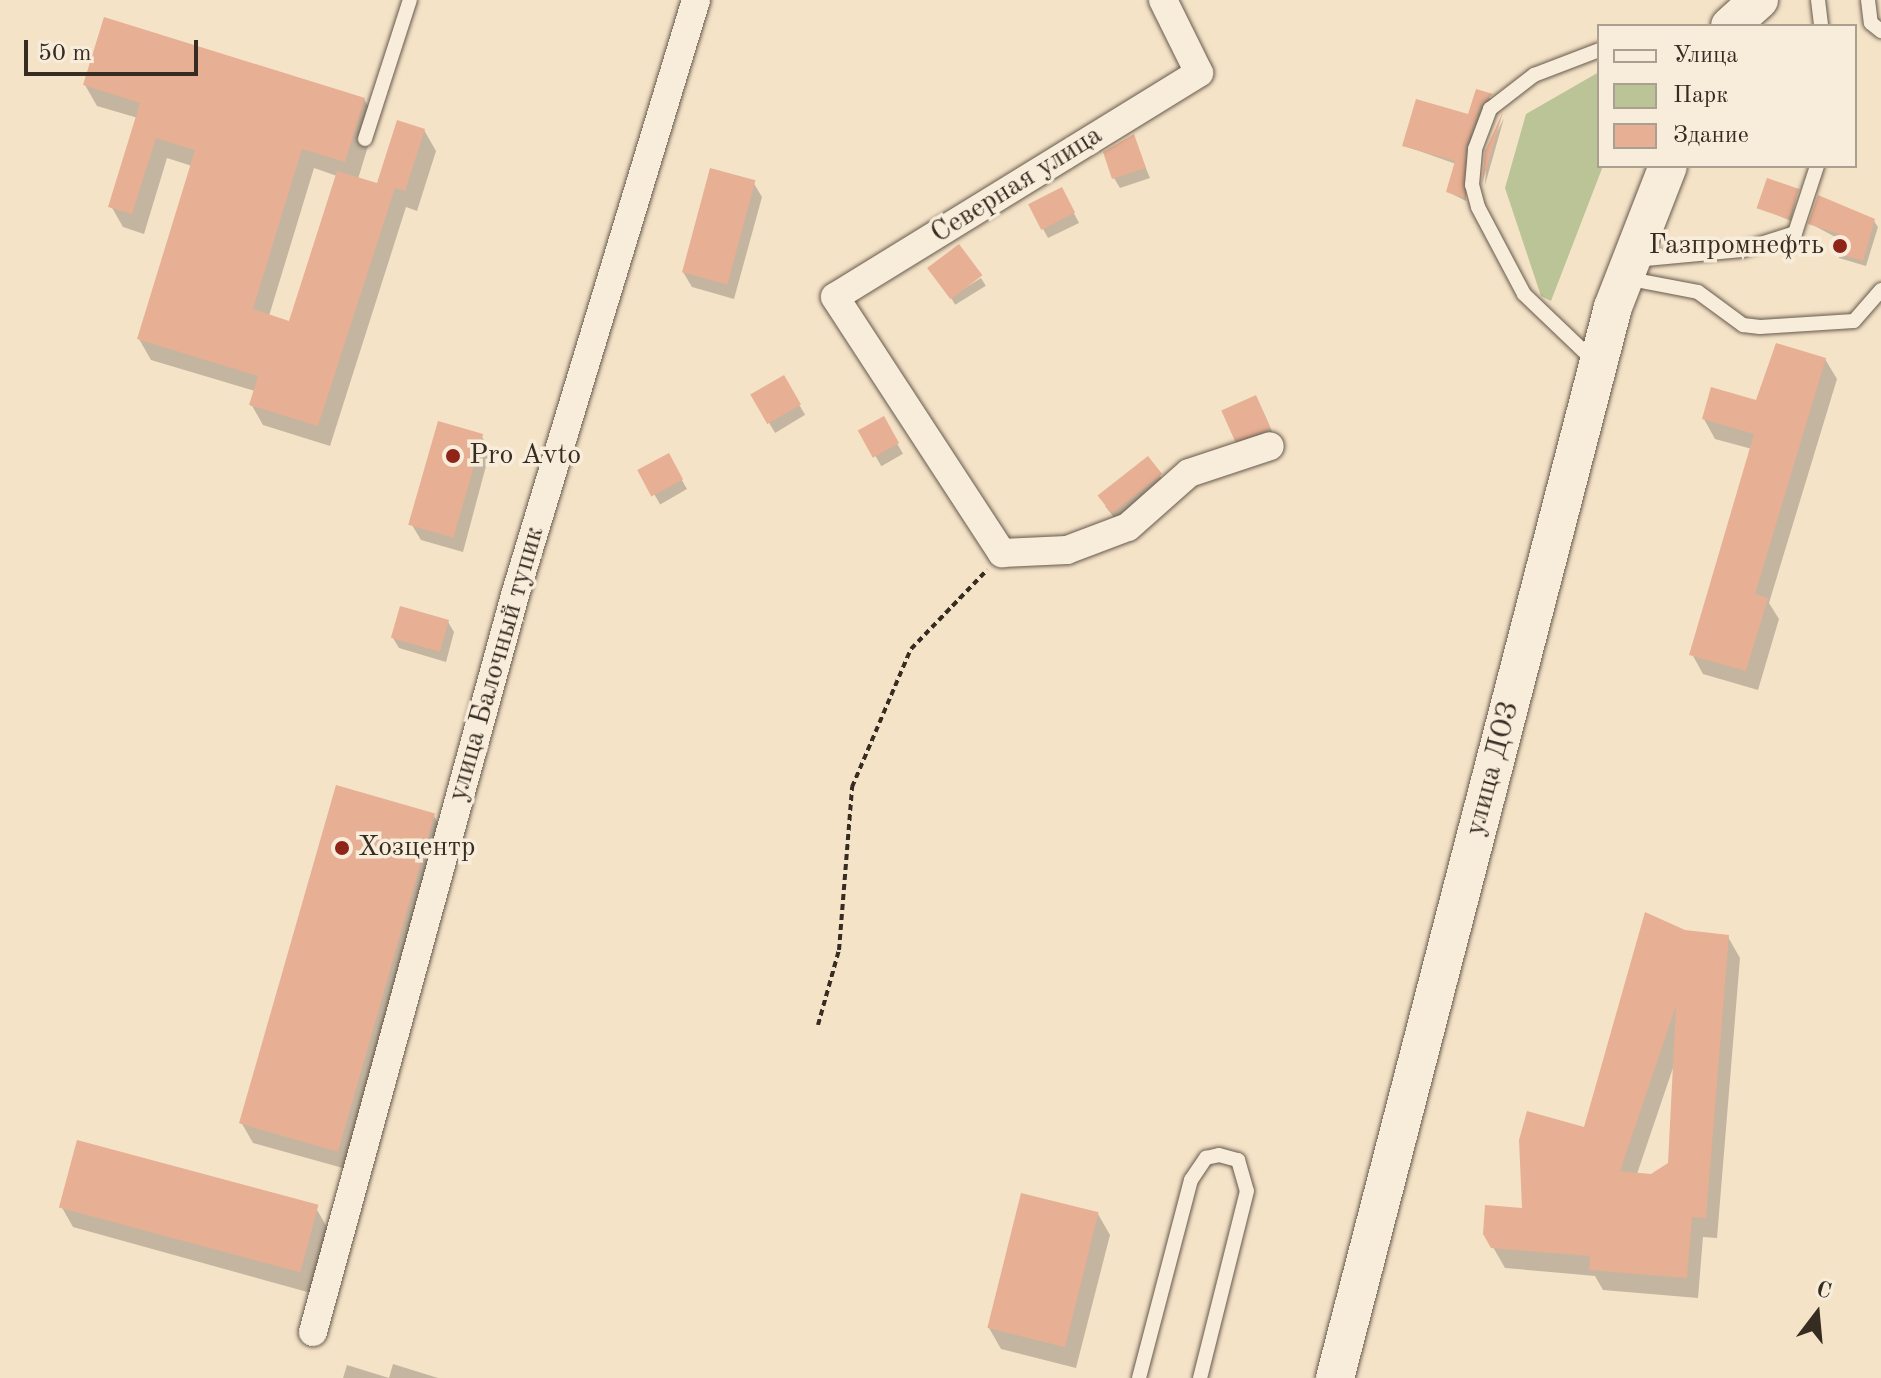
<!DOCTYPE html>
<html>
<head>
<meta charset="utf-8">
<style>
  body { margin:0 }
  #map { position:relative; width:1881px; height:1378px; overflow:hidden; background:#f5e3c8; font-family:"Old Standard TT",serif }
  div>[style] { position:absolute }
  .green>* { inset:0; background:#bac497 }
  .shadow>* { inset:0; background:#0003; transform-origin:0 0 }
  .building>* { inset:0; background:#e7af93; transform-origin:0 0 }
  .path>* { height:4px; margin-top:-2px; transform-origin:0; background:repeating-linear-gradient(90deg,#362c22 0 6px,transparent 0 10px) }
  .roads { filter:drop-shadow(0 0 2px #665a4c) drop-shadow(0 0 2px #665a4c) }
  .lane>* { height:14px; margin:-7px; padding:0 7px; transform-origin:7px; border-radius:7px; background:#f8eddb }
  .street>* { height:28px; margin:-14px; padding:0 14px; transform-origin:14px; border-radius:14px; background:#f8eddb }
  .secondary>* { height:38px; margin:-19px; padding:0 19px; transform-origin:19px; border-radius:19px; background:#f8eddb }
  .dots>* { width:22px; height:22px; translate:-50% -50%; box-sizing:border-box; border:4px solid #f8eddb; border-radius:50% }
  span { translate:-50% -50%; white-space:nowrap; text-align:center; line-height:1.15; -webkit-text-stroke:7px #f8eddb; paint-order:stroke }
  .street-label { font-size:28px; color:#362c22 }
  .poi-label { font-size:28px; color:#362c22 }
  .right { translate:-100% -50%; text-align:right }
  .left { translate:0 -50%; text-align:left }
  .legend { position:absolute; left:1597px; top:24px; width:260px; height:144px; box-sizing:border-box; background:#f8eddb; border:2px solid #aaa091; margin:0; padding:10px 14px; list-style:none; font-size:24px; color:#362c22 }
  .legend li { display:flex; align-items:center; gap:16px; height:40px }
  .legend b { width:40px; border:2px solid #aaa091 }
  .north { position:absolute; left:1777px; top:1274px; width:80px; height:80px; -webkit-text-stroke:6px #f8eddb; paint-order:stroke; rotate:16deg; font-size:22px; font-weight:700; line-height:32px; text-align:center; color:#362c22 }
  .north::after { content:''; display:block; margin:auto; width:28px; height:36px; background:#362c22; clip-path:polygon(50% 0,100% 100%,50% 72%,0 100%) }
  .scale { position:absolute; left:24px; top:40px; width:174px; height:36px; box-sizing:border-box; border:4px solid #362c22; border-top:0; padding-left:10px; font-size:24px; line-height:28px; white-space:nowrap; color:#362c22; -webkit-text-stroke:6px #f8eddb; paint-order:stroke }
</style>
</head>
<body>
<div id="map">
  <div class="green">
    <div style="clip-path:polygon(1599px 72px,1599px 166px,1603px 166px,1551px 301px,1541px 296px,1505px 188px,1526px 114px)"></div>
  </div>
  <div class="shadow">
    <div style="clip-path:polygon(evenodd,85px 85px,364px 99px,376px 120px,358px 179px,378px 186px,424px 130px,436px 151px,417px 211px,406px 207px,330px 446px,263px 425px,251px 404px,255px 391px,151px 360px,139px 339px,192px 166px,167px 158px,144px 234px,123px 227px,111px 206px,138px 118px,97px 106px,85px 85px,314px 168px,337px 176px,290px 323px,269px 316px,314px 168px)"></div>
    <div style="clip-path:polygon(1477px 92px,1494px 100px,1482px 110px,1467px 151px,1466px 201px,1448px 192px,1456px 164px,1405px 146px,1470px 117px)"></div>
    <div style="clip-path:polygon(1504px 118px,1485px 185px,1487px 152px)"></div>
    <div style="clip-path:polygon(1133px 137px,1150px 178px,1120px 188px,1114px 178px)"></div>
    <div style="clip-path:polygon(753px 182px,762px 197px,734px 299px,692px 287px,683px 272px)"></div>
    <div style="clip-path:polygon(1798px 190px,1791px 221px,1759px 207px)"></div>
    <div style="clip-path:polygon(1067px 200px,1079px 223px,1048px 238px,1043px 229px)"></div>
    <div style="clip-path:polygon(1874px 221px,1878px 227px,1866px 266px,1839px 258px,1839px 239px,1811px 224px)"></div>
    <div style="left:981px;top:278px;width:9px;height:36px;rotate:58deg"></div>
    <div style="clip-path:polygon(1825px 359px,1837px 379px,1769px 603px,1779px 619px,1758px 690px,1703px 674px,1692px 654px,1752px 449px,1715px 439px,1704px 419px,1758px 402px)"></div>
    <div style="left:783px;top:378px;width:43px;height:35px;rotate:59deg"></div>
    <div style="clip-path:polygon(1261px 407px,1275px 438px,1241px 449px,1235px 439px)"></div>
    <div style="left:883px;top:419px;width:40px;height:25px;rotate:60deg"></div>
    <div style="clip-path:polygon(481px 435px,490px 451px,463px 552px,421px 540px,412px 525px)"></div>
    <div style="left:668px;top:456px;width:38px;height:31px;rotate:60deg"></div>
    <div style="clip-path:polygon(1160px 476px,1166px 485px,1119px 524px,1105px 506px)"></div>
    <div style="clip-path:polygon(448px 622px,454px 632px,446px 662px,399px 648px,393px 638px)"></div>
    <div style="clip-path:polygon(434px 816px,446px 837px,350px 1170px,253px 1143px,241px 1122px)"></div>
    <div style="clip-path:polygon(evenodd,1684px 932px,1728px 937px,1740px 958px,1717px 1238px,1703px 1237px,1698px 1298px,1603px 1290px,1595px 1276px,1505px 1268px,1485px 1233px,1524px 1210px,1585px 1130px,1684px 932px,1676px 1059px,1670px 1164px,1651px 1176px,1637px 1174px,1676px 1059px)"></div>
    <div style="clip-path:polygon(61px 1206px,316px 1208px,328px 1229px,311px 1293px,73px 1227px)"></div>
    <div style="clip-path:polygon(1098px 1214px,1110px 1235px,1076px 1368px,1001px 1349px,989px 1328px)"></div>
    <div style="clip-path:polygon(393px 1364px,438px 1378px,389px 1378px)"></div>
    <div style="clip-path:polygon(347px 1365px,389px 1378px,343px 1378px)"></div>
  </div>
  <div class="building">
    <div style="clip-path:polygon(104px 17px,365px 98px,345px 162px,302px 149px,253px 309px,289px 321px,337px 171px,377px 183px,397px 120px,425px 129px,405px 191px,395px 188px,318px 426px,249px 405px,258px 376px,137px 339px,195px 150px,156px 138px,132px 214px,108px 207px,140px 103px,83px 85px)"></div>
    <div style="clip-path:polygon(1476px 89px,1493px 94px,1481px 105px,1466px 146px,1465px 198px,1446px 192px,1455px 161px,1402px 146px,1416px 99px,1468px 114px)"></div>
    <div style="clip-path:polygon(1503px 112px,1482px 184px,1485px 151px)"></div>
    <div style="clip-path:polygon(1134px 134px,1146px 168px,1112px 179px,1103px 152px)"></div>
    <div style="left:710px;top:168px;width:47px;height:108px;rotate:15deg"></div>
    <div style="left:1767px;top:178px;width:34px;height:32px;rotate:19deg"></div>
    <div style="left:1062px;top:187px;width:29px;height:38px;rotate:63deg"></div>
    <div style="clip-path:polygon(1818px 195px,1875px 219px,1863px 261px,1833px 252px,1839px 234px,1808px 224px)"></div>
    <div style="left:959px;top:244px;width:39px;height:40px;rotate:53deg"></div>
    <div style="clip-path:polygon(1776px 343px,1826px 358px,1755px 594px,1768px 598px,1746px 671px,1689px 655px,1754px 434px,1702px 419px,1711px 387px,1756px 400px)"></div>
    <div style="left:784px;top:375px;width:34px;height:39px;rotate:60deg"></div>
    <div style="left:1256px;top:395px;width:36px;height:38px;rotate:66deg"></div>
    <div style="left:884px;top:416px;width:31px;height:30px;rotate:61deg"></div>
    <div style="left:438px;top:421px;width:47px;height:108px;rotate:16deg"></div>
    <div style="left:669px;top:453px;width:30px;height:36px;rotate:62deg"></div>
    <div style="left:1148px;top:456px;width:23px;height:64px;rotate:52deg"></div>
    <div style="left:400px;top:606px;width:51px;height:33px;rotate:16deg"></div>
    <div style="left:336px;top:785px;width:103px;height:352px;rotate:16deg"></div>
    <div style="clip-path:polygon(evenodd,1645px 912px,1685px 930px,1729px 935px,1706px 1218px,1692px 1217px,1687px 1278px,1589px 1270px,1590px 1256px,1491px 1248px,1483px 1234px,1485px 1205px,1522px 1208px,1519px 1140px,1527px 1111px,1584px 1127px,1645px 912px,1676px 1006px,1668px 1163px,1651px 1174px,1620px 1171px,1676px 1006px)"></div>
    <div style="left:77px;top:1140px;width:250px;height:70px;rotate:15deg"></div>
    <div style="left:1021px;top:1193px;width:80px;height:139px;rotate:14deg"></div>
  </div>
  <div class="path">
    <div style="left:818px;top:1025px;width:78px;rotate:-74.4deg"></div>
    <div style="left:839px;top:950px;width:164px;rotate:-85.4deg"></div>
    <div style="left:852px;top:787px;width:150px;rotate:-66.9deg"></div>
    <div style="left:911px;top:649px;width:110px;rotate:-46.1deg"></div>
  </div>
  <div class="roads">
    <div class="lane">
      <div style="left:1818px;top:0;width:26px;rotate:83deg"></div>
      <div style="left:1868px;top:0;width:23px;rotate:83deg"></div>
      <div style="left:1871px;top:23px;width:13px;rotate:39deg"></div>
      <div style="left:365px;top:139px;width:146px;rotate:-72.1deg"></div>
      <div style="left:1635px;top:260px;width:107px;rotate:-5.3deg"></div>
      <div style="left:1742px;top:250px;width:56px;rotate:-17.8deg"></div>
      <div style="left:1795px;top:233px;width:71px;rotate:-71.8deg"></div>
      <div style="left:1625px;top:278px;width:74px;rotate:10.9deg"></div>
      <div style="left:1698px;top:292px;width:56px;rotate:36.3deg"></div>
      <div style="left:1743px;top:325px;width:17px;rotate:7deg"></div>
      <div style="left:1760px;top:327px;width:94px;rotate:-3.7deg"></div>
      <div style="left:1854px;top:321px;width:41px;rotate:-48.9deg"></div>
      <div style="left:1594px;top:361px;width:97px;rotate:-136.3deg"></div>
      <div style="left:1524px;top:294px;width:98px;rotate:-117.9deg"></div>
      <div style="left:1478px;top:207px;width:23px;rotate:-105deg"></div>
      <div style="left:1472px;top:185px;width:36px;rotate:-85deg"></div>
      <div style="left:1475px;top:149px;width:43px;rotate:-69.4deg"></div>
      <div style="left:1490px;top:109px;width:56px;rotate:-37.7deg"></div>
      <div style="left:1534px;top:75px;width:70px;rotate:-21deg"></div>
      <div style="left:1139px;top:1378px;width:205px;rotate:-75.3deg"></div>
      <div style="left:1191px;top:1180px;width:27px;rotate:-56deg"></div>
      <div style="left:1206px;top:1158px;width:13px;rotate:-13deg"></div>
      <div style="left:1219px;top:1155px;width:20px;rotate:15deg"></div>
      <div style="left:1238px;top:1160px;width:32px;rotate:74deg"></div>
      <div style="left:1247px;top:1191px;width:193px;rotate:104.1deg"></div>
    </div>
    <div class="street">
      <div style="left:1163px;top:0;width:81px;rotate:63.7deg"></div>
      <div style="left:1199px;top:73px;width:427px;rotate:148.4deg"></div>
      <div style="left:835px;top:297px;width:306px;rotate:56.9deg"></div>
      <div style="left:1002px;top:553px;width:65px;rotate:-2.6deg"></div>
      <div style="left:1067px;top:550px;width:65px;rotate:-20.7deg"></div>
      <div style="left:1128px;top:527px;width:81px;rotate:-41.5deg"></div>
      <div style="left:1189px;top:473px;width:85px;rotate:-18.4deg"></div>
      <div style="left:313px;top:1332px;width:764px;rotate:-74.67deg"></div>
      <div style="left:515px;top:595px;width:622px;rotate:-73.08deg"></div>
    </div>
    <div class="secondary">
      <div style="left:1730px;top:26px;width:39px;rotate:-42deg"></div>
      <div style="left:1335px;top:1378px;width:1106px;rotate:-75.45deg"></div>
      <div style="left:1613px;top:307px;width:151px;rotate:-68.7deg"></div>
    </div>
  </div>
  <div class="dots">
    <div style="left:1840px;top:246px;background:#8f2418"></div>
    <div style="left:453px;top:456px;background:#8f2418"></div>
    <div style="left:342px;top:848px;background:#8f2418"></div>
  </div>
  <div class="street-label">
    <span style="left:1017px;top:185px;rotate:-32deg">Северная улица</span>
    <span style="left:497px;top:664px;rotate:-74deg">улица Балочный тупик</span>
    <span style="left:1493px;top:769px;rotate:-75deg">улица ДОЗ</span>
  </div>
  <div class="poi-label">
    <span class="right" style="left:1824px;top:246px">Газпромнефть</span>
    <span class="left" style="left:469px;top:456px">Pro Аvto</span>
    <span class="left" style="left:358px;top:848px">Хозцентр</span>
  </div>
  <ul class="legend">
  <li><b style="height:10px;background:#f8eddb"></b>Улица</li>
  <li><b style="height:22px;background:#bac497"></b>Парк</li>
  <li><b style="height:22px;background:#e7af93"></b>Здание</li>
  </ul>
  <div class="north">С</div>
  <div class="scale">50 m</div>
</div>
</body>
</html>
